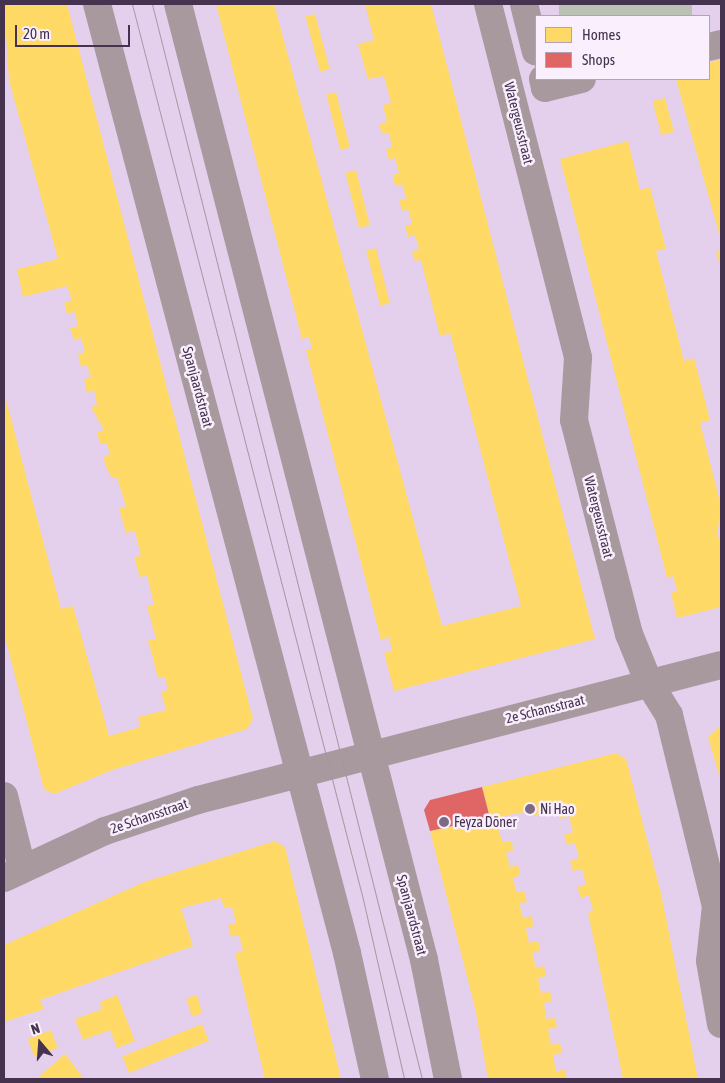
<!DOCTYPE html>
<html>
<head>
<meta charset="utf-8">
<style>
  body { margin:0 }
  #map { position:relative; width:725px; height:1083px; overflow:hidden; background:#e4cfed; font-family:"Asap Condensed",sans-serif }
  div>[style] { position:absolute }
  .green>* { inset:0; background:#bac1b5; transform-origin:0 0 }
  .homes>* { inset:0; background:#ffd966; transform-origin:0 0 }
  .shops>* { inset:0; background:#e06666 }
  .street>* { height:28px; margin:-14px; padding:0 14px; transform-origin:14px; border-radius:14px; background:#a8999f }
  .tram>* { height:1px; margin:-0.5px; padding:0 0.5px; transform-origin:0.5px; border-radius:0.5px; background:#a497a0 }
  .dots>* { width:14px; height:14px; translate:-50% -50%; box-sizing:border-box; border:2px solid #f9effd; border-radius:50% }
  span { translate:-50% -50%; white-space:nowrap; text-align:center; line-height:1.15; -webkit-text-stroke:5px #f9effd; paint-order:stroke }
  .street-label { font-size:14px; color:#45324e }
  .poi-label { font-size:14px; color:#45324e }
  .left { translate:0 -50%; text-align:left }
  .frame { position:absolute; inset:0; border:5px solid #45324e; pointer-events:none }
  .legend { position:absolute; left:535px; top:15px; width:175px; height:65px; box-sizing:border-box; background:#f9effd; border:1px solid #b1a3b7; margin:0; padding:6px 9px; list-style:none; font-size:15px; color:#45324e }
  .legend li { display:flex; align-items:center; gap:10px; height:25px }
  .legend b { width:25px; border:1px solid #b1a3b7 }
  .north { position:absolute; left:15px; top:1018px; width:50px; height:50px; -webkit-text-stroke:4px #f9effd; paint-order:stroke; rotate:342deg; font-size:14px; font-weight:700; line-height:20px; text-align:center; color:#45324e }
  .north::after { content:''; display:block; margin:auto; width:18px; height:22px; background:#45324e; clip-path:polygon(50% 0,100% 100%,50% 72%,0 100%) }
  .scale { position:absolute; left:15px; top:25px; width:115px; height:22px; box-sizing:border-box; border:2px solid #45324e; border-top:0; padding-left:6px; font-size:15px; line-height:18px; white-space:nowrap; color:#45324e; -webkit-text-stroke:4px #f9effd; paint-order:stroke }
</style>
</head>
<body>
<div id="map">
  <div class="green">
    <div style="left:559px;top:4px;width:133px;height:13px"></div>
  </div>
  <div class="homes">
    <div style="clip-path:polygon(4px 4px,67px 4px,253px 719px,247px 729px,112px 770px,54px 794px,44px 789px,4px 633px,4px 392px,61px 609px,73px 606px,109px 736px,140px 727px,138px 717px,166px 710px,161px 692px,168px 690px,165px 677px,158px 678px,148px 640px,156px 639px,147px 606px,154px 605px,147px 575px,140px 577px,134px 557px,141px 556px,135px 531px,126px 533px,119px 508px,126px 507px,117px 477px,112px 478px,107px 469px,103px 457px,110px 455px,107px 443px,100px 444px,97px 432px,104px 430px,91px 407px,97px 405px,94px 390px,87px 393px,84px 379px,91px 377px,87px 365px,81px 367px,78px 354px,85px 352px,81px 338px,74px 340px,70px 328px,78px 326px,75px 312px,67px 314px,64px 303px,72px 300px,67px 286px,23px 297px,17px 269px,58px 259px,9px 80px)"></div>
    <div style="clip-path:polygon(216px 4px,274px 4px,442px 626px,521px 606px,450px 333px,440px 336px,421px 260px,415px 261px,412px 252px,419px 249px,415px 235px,408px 237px,405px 226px,412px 224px,408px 209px,402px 211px,399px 200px,406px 199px,402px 184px,395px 186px,393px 175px,399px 173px,395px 158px,389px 160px,386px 149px,392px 147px,389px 133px,382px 134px,379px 124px,387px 122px,383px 105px,391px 103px,384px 76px,368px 79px,358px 44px,374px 40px,365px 4px,431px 4px,595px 639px,394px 691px,384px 653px,392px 651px,389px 637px,381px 640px,306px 350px,312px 349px,309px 337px,302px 339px)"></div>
    <div style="left:315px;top:14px;width:57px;height:10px;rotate:75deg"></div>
    <div style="clip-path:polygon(721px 59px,721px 241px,676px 79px,709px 79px,709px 63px)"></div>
    <div style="left:336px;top:92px;width:57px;height:10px;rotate:76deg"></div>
    <div style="left:665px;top:98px;width:35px;height:13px;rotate:75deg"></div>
    <div style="clip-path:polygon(628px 141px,640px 190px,650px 187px,666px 249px,656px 251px,684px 361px,694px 358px,710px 420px,700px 423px,721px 506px,717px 537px,721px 539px,721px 607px,677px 618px,671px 593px,677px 591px,673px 576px,667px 578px,560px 159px)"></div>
    <div style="left:356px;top:170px;width:57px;height:11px;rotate:76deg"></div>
    <div style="left:376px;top:248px;width:57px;height:10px;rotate:76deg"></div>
    <div style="clip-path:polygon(721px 250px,721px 269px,716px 251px)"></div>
    <div style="clip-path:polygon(721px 725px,721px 782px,708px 737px)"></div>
    <div style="clip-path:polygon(616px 753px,626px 759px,661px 893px,698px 1079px,623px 1079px,588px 913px,593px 911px,589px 895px,581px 898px,577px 887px,586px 885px,582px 869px,573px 871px,570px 861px,579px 858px,575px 843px,567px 845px,564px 835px,573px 832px,569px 816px,560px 819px,557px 810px,532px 816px,531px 811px,503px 816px,506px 825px,498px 827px,502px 842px,511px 841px,514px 850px,506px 852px,510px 867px,518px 865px,520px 875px,513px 878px,516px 892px,524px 891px,527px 902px,519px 903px,523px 918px,531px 916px,534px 926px,526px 928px,529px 943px,538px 941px,540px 951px,532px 953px,536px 968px,544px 966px,546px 976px,538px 978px,541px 993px,550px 992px,552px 1001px,544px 1003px,546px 1019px,555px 1018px,557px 1027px,548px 1029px,551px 1045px,560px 1043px,562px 1053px,553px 1055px,556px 1072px,565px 1069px,567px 1079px,488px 1079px,475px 1008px,430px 831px,490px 818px,482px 787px)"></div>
    <div style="clip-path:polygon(275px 841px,285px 847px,341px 1079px,265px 1079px,235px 953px,243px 951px,239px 935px,231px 937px,228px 925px,236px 923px,232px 907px,224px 908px,221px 898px,181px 908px,193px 946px,40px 1000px,44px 1009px,4px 1022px,4px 945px,144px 882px)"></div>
    <div style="clip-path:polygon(117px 995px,135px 1041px,117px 1048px,110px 1030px,83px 1040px,75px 1019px,102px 1009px,100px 1002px)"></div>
    <div style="left:197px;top:995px;width:19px;height:11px;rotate:74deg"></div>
    <div style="left:202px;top:1024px;width:18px;height:86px;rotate:68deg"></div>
    <div style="left:51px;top:1030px;width:19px;height:25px;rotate:69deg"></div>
    <div style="clip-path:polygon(65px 1054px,84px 1079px,36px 1079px)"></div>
  </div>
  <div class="shops">
    <div style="clip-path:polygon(482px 787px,490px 818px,430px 831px,424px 810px,430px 800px)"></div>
  </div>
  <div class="street">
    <div style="left:97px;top:4px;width:981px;rotate:75.24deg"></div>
    <div style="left:347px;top:953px;width:129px;rotate:77.5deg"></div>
    <div style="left:178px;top:4px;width:987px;rotate:75.57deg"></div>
    <div style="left:424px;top:960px;width:121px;rotate:78.6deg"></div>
    <div style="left:488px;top:4px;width:365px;rotate:75.7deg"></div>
    <div style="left:578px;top:358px;width:62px;rotate:93.7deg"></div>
    <div style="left:574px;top:420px;width:221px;rotate:75.6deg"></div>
    <div style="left:629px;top:634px;width:53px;rotate:67.8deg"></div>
    <div style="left:649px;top:683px;width:38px;rotate:58deg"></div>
    <div style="left:669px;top:715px;width:197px;rotate:76.2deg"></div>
    <div style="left:716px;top:906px;width:55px;rotate:96.2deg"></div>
    <div style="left:710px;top:961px;width:64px;rotate:80.1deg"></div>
    <div style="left:524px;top:4px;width:49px;rotate:76deg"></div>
    <div style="left:709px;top:47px;width:12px;rotate:-14deg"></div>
    <div style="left:543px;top:79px;width:9px;rotate:77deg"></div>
    <div style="left:545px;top:88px;width:38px;rotate:-14deg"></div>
    <div style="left:4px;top:796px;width:74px;rotate:76deg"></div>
    <div style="left:4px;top:878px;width:111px;rotate:-25deg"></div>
    <div style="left:105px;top:831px;width:98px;rotate:-18.4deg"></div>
    <div style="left:198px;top:800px;width:540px;rotate:-14.47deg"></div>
  </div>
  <div class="tram">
    <div style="left:132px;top:4px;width:920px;rotate:75.53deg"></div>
    <div style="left:362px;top:895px;width:189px;rotate:77.1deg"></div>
    <div style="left:152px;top:4px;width:1108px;rotate:75.9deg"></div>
  </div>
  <div class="dots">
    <div style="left:530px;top:809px;background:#7d6986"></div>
    <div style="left:444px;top:822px;background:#7d6986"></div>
  </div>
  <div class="street-label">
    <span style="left:519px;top:123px;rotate:76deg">Watergeusstraat</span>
    <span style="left:198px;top:387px;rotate:75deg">Spanjaardstraat</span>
    <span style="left:599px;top:517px;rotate:76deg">Watergeusstraat</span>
    <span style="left:545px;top:709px;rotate:-14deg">2e Schansstraat</span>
    <span style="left:149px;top:816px;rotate:-19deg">2e Schansstraat</span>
    <span style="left:412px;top:915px;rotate:75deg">Spanjaardstraat</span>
  </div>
  <div class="poi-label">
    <span class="left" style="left:540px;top:809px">Ni Hao</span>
    <span class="left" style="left:454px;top:822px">Feyza Döner</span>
  </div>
  <div class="frame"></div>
  <ul class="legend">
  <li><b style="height:14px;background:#ffd966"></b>Homes</li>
  <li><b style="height:14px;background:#e06666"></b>Shops</li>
  </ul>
  <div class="north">N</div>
  <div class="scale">20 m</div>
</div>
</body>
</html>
